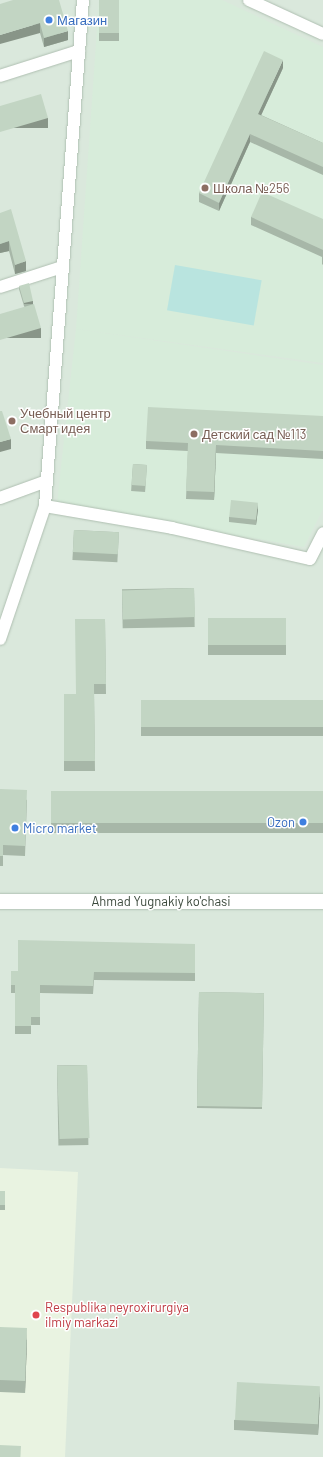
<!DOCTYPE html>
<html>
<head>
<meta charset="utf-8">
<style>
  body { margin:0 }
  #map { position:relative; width:323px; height:1457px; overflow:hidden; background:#ecf4ed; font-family:Barlow,sans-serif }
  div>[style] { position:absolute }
  .residential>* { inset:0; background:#dae8dc; transform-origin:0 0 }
  .education>* { inset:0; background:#d7ecda }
  .medical>* { inset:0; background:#e9f3e1 }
  .green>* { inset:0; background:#b9e4df; transform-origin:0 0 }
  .roads { filter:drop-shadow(0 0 1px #afbfb1) drop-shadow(0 0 1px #afbfb1) }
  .minor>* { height:12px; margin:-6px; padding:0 6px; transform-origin:6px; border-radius:6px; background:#fff }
  .tertiary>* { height:15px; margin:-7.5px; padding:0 7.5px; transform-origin:7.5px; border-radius:7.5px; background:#fff }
  .wall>* { inset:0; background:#a7b7a8; transform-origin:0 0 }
  .shaded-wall>* { inset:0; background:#889588; transform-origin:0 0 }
  .building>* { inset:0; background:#c2d5c3; transform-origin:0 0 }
  .dots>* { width:11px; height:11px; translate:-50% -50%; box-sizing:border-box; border:2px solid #fff; border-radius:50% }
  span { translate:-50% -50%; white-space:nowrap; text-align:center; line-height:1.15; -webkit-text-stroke:3px #fff; paint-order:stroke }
  .shop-label { font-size:13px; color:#366cbe }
  .left { translate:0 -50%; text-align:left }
  .right { translate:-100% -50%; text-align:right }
  .education-label { font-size:13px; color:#785e54 }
  .street-label { font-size:13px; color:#3a483b }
  .health-label { font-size:13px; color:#be3a42 }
</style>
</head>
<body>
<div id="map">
  <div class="residential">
    <div style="left:0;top:0;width:323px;height:1457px"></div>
  </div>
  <div class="education">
    <div style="clip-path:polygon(99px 0,222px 0,323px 47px,323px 363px,76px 329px)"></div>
    <div style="clip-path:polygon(76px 329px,323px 365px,323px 509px,304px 547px,57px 504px)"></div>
  </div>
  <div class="medical">
    <div style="clip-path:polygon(0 1168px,78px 1172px,65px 1457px,0 1457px)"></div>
  </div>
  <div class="green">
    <div style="left:175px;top:265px;width:88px;height:46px;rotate:10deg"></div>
  </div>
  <div class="roads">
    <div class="minor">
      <div style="left:249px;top:0;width:81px;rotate:24.7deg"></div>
      <div style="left:0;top:76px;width:83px;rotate:-17.6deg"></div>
      <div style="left:0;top:287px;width:65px;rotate:-17.9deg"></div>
      <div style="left:0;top:498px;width:50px;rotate:-19.9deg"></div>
      <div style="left:45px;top:506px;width:129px;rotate:9.8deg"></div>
      <div style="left:172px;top:528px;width:141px;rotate:12.7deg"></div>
      <div style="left:310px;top:559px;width:29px;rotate:-63deg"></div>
      <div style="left:0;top:639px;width:140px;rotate:-71.3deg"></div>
      <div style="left:45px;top:506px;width:507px;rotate:-85.71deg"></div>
    </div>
    <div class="tertiary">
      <div style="left:0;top:901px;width:323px"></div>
    </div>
  </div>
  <div class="wall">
    <div style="clip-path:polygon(13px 0,68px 40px,44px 47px,40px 33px)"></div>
    <div style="left:99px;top:0;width:20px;height:41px"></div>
    <div style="clip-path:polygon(283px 68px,261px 115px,323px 143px,323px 175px,250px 142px,219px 211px,199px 202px,199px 193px)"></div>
    <div style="clip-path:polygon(0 213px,26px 271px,15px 274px,9px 251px,0 253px)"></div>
    <div style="clip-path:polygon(251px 217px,323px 219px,323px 265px,322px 264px,322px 257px,251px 225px)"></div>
    <div style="clip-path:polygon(19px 286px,33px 304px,41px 338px,24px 306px,19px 289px)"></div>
    <div style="clip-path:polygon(323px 416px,323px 459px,216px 453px,214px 500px,186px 499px,188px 451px,146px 449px,146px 441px)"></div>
    <div style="left:133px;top:464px;width:14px;height:27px;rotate:4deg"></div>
    <div style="clip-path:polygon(258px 509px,256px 525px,229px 522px,229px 517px)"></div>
    <div style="left:74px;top:530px;width:45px;height:30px;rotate:3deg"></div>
    <div style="left:194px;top:588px;width:39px;height:72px;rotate:89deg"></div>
    <div style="left:208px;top:618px;width:78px;height:37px"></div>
    <div style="clip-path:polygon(105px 619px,106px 694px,94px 694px,95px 771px,64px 771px,64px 694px,76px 694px)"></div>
    <div style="left:323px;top:700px;width:36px;height:182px;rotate:90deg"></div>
    <div style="clip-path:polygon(0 789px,27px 800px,25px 856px,3px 855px,3px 866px,0 866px)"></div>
    <div style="left:51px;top:791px;width:272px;height:42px"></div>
    <div style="clip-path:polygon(195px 944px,195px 981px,94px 980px,93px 994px,40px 993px,40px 1025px,31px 1025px,31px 1034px,15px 1034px,15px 993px,11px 993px,11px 971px,18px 971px)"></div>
    <div style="left:199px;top:992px;width:65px;height:116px;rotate:1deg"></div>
    <div style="left:87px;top:1065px;width:80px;height:30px;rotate:89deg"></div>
    <div style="left:0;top:1191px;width:5px;height:19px"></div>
    <div style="clip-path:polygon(0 1327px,27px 1340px,25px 1393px,0 1392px)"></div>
    <div style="clip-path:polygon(320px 1397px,318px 1435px,234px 1430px,234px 1420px)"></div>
  </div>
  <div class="shaded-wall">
    <div style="clip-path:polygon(40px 23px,40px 33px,0 44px,0 35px)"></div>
    <div style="clip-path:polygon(68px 31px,68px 40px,44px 47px,44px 38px)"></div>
    <div style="clip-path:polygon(283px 60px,283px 68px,258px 122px,258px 114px)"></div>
    <div style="left:48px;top:118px;width:10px;height:50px;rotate:90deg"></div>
    <div style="clip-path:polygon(250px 134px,250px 142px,219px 211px,219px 203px)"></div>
    <div style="clip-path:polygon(9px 241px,9px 251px,0 253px,0 244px)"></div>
    <div style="clip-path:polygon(26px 261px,26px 271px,15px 274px,15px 265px)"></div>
    <div style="left:33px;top:301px;width:3px;height:9px;rotate:90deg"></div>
    <div style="left:41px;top:328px;width:10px;height:43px;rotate:90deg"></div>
    <div style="clip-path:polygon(11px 439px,11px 449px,0 452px,0 442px)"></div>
    <div style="clip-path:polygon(216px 445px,216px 453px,214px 500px,214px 492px)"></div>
    <div style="clip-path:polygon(258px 503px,258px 509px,256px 525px,256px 519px)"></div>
    <div style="clip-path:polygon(27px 1328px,27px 1340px,25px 1393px,25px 1381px)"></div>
    <div style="clip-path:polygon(320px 1387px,320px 1397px,318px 1435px,318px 1425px)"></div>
  </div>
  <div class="building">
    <div style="clip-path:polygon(13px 0,59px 0,68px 31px,44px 38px,40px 23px,0 35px,0 4px)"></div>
    <div style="left:99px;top:0;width:20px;height:33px"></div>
    <div style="clip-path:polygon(264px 51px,283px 60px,258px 114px,323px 143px,323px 167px,250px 134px,219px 203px,199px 193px)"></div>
    <div style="clip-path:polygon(41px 94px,48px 118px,0 132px,0 106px)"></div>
    <div style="clip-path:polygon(262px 192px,323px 219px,323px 250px,251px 217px)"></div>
    <div style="clip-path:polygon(11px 209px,26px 261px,15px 265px,9px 241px,0 244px,0 213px)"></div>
    <div style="clip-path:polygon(29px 283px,33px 301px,24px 303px,19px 286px)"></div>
    <div style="clip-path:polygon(34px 304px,41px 328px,0 340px,0 314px)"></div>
    <div style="clip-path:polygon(148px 407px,323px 416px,323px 451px,216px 445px,214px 492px,186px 491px,188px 443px,146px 441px)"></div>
    <div style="clip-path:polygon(0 411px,2px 411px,11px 439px,0 442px)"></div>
    <div style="left:133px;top:464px;width:14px;height:21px;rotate:4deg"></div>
    <div style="left:231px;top:500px;width:27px;height:17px;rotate:6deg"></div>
    <div style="left:74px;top:530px;width:45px;height:22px;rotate:3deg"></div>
    <div style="left:194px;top:588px;width:29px;height:72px;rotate:88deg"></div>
    <div style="left:208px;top:618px;width:78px;height:27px"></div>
    <div style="clip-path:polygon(75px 619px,105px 619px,106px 684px,94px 684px,95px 761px,64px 761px,64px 694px,76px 694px)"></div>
    <div style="left:323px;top:700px;width:27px;height:182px;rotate:90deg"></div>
    <div style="clip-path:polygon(0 789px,27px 790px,25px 846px,3px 845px,3px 856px,0 856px)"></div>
    <div style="left:51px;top:791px;width:272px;height:32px"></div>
    <div style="clip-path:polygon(18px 940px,195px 944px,195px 973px,94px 972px,93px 986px,40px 985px,40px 1017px,31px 1017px,31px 1026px,15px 1026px,15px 985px,11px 985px,11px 971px,18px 971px)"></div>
    <div style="left:199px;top:992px;width:65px;height:114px;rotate:1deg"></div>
    <div style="left:87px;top:1065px;width:73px;height:30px;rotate:88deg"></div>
    <div style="left:0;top:1191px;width:5px;height:14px"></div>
    <div style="left:0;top:1327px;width:27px;height:53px;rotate:2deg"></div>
    <div style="left:237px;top:1382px;width:83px;height:38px;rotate:3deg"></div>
    <div style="left:0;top:1445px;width:21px;height:12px;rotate:3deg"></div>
  </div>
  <div class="dots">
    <div style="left:49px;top:20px;background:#3f7fe0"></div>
    <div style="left:205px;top:188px;background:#8d6e63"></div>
    <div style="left:12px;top:421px;background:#8d6e63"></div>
    <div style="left:194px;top:434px;background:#8d6e63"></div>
    <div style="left:303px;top:822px;background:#3f7fe0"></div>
    <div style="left:15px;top:828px;background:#3f7fe0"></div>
    <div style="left:36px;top:1315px;background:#e0444e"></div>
  </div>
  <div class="shop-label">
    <span class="left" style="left:57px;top:20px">Магазин</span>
    <span class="right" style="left:295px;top:822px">Ozon</span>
    <span class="left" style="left:23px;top:828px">Micro market</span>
  </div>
  <div class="education-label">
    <span class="left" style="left:213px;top:188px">Школа №256</span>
    <span class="left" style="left:20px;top:421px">Учебный центр<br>Смарт идея</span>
    <span class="left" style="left:202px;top:434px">Детский сад №113</span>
  </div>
  <div class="street-label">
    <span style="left:161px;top:901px">Ahmad Yugnakiy ko'chasi</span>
  </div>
  <div class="health-label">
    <span class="left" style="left:45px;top:1315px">Respublika neyroxirurgiya<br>ilmiy markazi</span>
  </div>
</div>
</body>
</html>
